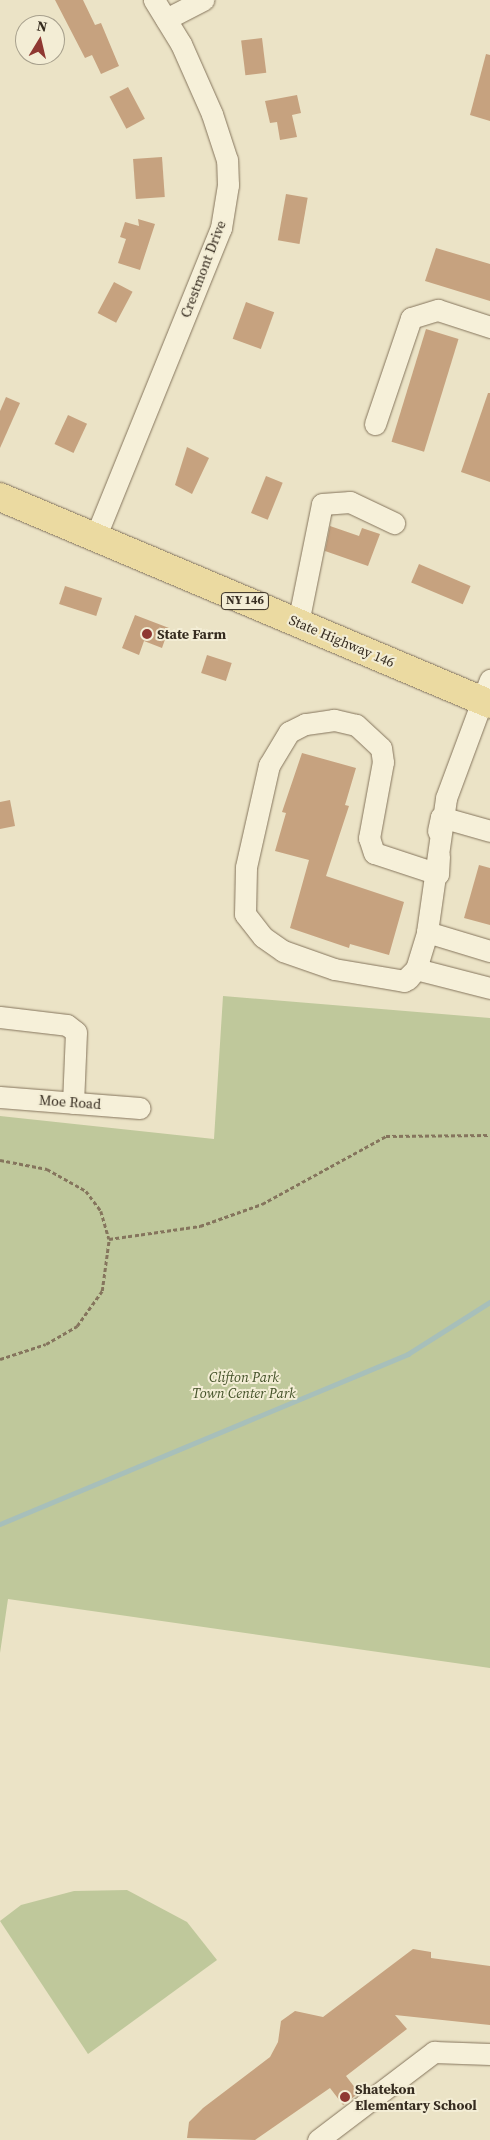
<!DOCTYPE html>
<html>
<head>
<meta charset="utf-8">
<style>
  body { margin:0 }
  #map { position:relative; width:490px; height:2140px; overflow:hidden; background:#ebe3c6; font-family:"Source Serif 4",serif }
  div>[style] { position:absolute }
  .green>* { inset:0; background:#bfc89b }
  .stream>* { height:4.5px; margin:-2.25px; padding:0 2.25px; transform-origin:2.25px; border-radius:2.25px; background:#a7bfba }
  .building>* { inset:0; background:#c6a27f; transform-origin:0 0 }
  .path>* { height:2.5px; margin-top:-1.25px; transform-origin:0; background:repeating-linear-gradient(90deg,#85755d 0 4px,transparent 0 6.5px) }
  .roads { filter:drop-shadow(0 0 1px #85755d) drop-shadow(0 0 1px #85755d) }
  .minor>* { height:21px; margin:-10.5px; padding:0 10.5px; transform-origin:10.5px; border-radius:10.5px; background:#f6f0d9 }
  .major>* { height:28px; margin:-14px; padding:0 14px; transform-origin:14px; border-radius:14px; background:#ebdaa1 }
  .dots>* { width:14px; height:14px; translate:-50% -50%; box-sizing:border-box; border:2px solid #f3edd5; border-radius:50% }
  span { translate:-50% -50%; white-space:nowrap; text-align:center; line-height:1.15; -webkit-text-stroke:4px #f3edd5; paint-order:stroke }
  .shield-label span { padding:1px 4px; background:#f3edd5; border:1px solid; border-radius:4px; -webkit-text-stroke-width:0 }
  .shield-label { font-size:12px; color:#362c20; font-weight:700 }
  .street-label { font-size:14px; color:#362c20 }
  .poi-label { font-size:14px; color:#362c20; font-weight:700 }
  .left { translate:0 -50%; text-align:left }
  .park-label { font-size:14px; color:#435128; font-style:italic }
  .north { position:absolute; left:15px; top:15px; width:50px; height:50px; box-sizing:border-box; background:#f3edd5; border:1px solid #a7a08d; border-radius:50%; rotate:9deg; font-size:14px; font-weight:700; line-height:20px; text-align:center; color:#362c20 }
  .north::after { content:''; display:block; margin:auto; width:18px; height:22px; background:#8f3832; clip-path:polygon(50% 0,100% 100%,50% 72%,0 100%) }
</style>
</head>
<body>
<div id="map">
  <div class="green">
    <div style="clip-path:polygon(223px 996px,490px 1018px,490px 1668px,8px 1599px,0 1653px,0 1116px,214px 1139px)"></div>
    <div style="clip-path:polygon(127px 1890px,187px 1922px,217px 1960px,88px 2054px,0 1921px,21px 1905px,74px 1891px)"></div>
  </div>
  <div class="stream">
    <div style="left:0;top:1524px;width:442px;rotate:-22.6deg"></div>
    <div style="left:408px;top:1354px;width:97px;rotate:-32.4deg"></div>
  </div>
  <div class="building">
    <div style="clip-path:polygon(55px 0,83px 0,95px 25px,101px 23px,119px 66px,101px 74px,92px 55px,85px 58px)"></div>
    <div style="left:262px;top:38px;width:35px;height:21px;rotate:83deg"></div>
    <div style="clip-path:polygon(486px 54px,490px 55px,490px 121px,470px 115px)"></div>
    <div style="left:128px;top:87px;width:36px;height:21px;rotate:62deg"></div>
    <div style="clip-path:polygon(297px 95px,301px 113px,292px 115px,297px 137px,280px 140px,277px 122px,270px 123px,265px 101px)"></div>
    <div style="left:162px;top:157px;width:40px;height:29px;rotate:86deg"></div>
    <div style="left:286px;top:194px;width:22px;height:47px;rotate:10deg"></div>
    <div style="clip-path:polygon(138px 219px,155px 224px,140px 270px,118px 263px,126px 239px,120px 237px,125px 222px,139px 226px)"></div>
    <div style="clip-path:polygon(436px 248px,490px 264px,490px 301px,425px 281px)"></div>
    <div style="left:114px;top:282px;width:21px;height:35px;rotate:28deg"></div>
    <div style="left:246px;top:302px;width:30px;height:39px;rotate:20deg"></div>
    <div style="left:426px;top:329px;width:34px;height:118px;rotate:17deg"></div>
    <div style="clip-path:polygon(488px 393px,490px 393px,490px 482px,461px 472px)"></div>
    <div style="clip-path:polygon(6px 397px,20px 403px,0 448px,0 411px)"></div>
    <div style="left:68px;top:415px;width:21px;height:32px;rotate:25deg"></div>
    <div style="clip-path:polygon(187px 447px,209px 458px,192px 494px,175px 485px)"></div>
    <div style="left:266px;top:476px;width:18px;height:40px;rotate:22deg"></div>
    <div style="clip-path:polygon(330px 526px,359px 536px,362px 528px,380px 534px,368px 566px,325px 551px)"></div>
    <div style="left:419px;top:564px;width:56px;height:20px;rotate:23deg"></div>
    <div style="left:65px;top:586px;width:39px;height:19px;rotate:18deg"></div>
    <div style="clip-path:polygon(135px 615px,169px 628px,162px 648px,144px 641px,139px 655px,122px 648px)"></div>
    <div style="left:207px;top:655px;width:26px;height:19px;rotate:18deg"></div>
    <div style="clip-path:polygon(302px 753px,356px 768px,345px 805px,349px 806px,326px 876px,404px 902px,389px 955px,350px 944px,349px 948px,290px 928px,309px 860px,275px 851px,286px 813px,282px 812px)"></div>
    <div style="clip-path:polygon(10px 800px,15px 826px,0 829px,0 802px)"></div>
    <div style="clip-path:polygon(479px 865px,490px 868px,490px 925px,464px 918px)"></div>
    <div style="clip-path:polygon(413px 1949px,431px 1952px,431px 1958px,490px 1966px,490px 2025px,395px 2015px,407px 2029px,346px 2076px,359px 2093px,343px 2105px,330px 2088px,255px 2140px,187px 2138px,189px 2122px,203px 2108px,270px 2057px,278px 2042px,281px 2021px,295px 2011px,323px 2017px)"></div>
  </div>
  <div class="path">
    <div style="left:0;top:1160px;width:48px;rotate:10.8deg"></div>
    <div style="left:47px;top:1169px;width:45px;rotate:29.4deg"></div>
    <div style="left:86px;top:1191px;width:25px;rotate:53deg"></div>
    <div style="left:101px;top:1211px;width:29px;rotate:74deg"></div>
    <div style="left:109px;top:1239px;width:92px;rotate:-8.1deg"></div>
    <div style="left:200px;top:1226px;width:66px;rotate:-19.5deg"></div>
    <div style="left:262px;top:1204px;width:141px;rotate:-28.7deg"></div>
    <div style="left:386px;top:1136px;width:104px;rotate:-0.6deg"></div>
    <div style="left:0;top:1359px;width:48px;rotate:-18.1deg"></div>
    <div style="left:46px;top:1344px;width:36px;rotate:-30deg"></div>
    <div style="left:77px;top:1326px;width:43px;rotate:-54.5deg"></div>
    <div style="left:102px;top:1291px;width:52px;rotate:-82.3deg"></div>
  </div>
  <div class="roads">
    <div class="minor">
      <div style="left:166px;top:19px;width:42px;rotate:-27.2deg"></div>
      <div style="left:375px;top:424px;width:112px;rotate:-71.2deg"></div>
      <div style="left:411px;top:318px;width:28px;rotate:-17deg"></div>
      <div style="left:438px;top:310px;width:55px;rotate:18.1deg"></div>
      <div style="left:95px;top:538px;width:335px;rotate:-67.9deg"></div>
      <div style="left:221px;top:228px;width:44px;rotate:-80.8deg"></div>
      <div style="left:228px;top:185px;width:25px;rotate:-92deg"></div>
      <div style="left:227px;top:160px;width:48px;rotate:-108.1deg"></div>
      <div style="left:212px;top:114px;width:77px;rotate:-113.9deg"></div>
      <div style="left:181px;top:44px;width:52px;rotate:-121.5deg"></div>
      <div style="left:298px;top:623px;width:121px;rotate:-78.6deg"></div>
      <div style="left:322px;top:504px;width:28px;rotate:-4deg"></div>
      <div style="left:350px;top:502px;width:49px;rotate:25.5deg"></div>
      <div style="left:438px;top:831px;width:14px;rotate:-78deg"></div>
      <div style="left:441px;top:817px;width:51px;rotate:15.9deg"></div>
      <div style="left:439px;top:856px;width:18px;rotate:93deg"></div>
      <div style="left:438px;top:874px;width:67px;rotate:-161.8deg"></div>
      <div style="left:374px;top:853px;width:16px;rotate:-108deg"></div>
      <div style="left:369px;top:838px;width:77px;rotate:-79.6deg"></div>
      <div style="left:383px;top:762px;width:14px;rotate:-98deg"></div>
      <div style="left:381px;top:748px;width:34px;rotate:-137deg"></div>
      <div style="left:356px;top:725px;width:23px;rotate:-167deg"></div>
      <div style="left:334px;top:720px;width:29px;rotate:172deg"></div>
      <div style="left:305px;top:724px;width:18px;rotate:153deg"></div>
      <div style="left:289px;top:732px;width:39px;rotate:121deg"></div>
      <div style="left:269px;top:765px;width:105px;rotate:102.7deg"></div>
      <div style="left:246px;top:867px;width:47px;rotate:91.2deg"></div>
      <div style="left:245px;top:914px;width:29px;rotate:52deg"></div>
      <div style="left:263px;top:937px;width:24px;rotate:35deg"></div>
      <div style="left:283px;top:951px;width:54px;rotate:19.4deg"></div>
      <div style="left:334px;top:969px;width:71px;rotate:9.7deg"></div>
      <div style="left:404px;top:981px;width:17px;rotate:-45deg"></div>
      <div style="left:416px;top:969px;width:76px;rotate:14.4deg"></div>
      <div style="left:427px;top:932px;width:66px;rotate:16.8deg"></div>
      <div style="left:408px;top:979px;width:13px;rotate:-51deg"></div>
      <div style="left:416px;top:969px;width:39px;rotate:-73deg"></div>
      <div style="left:427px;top:932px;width:135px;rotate:-81.9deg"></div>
      <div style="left:446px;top:798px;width:126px;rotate:-69.6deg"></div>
      <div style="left:0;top:1017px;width:67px;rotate:6.8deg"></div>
      <div style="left:67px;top:1025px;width:11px;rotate:38deg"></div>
      <div style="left:76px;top:1032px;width:71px;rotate:92.4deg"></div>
      <div style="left:0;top:1097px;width:140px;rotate:4.5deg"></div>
      <div style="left:318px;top:2140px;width:146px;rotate:-37.2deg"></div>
      <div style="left:434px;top:2052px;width:56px;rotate:2deg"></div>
    </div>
    <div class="major">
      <div style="left:0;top:497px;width:532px;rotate:22.9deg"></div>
    </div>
  </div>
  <div class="dots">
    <div style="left:147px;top:634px;background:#8f3832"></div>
    <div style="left:345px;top:2097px;background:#8f3832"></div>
  </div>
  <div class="shield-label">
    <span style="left:245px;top:601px">NY 146</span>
  </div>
  <div class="street-label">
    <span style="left:203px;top:269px;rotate:-69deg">Crestmont Drive</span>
    <span style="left:342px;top:641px;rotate:23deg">State Highway 146</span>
    <span style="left:70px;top:1102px;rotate:4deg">Moe Road</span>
  </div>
  <div class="poi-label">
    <span class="left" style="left:157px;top:634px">State Farm</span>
    <span class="left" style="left:355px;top:2097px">Shatekon<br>Elementary School</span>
  </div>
  <div class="park-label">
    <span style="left:244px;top:1385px">Clifton Park<br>Town Center Park</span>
  </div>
  <div class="north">N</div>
</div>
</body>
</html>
